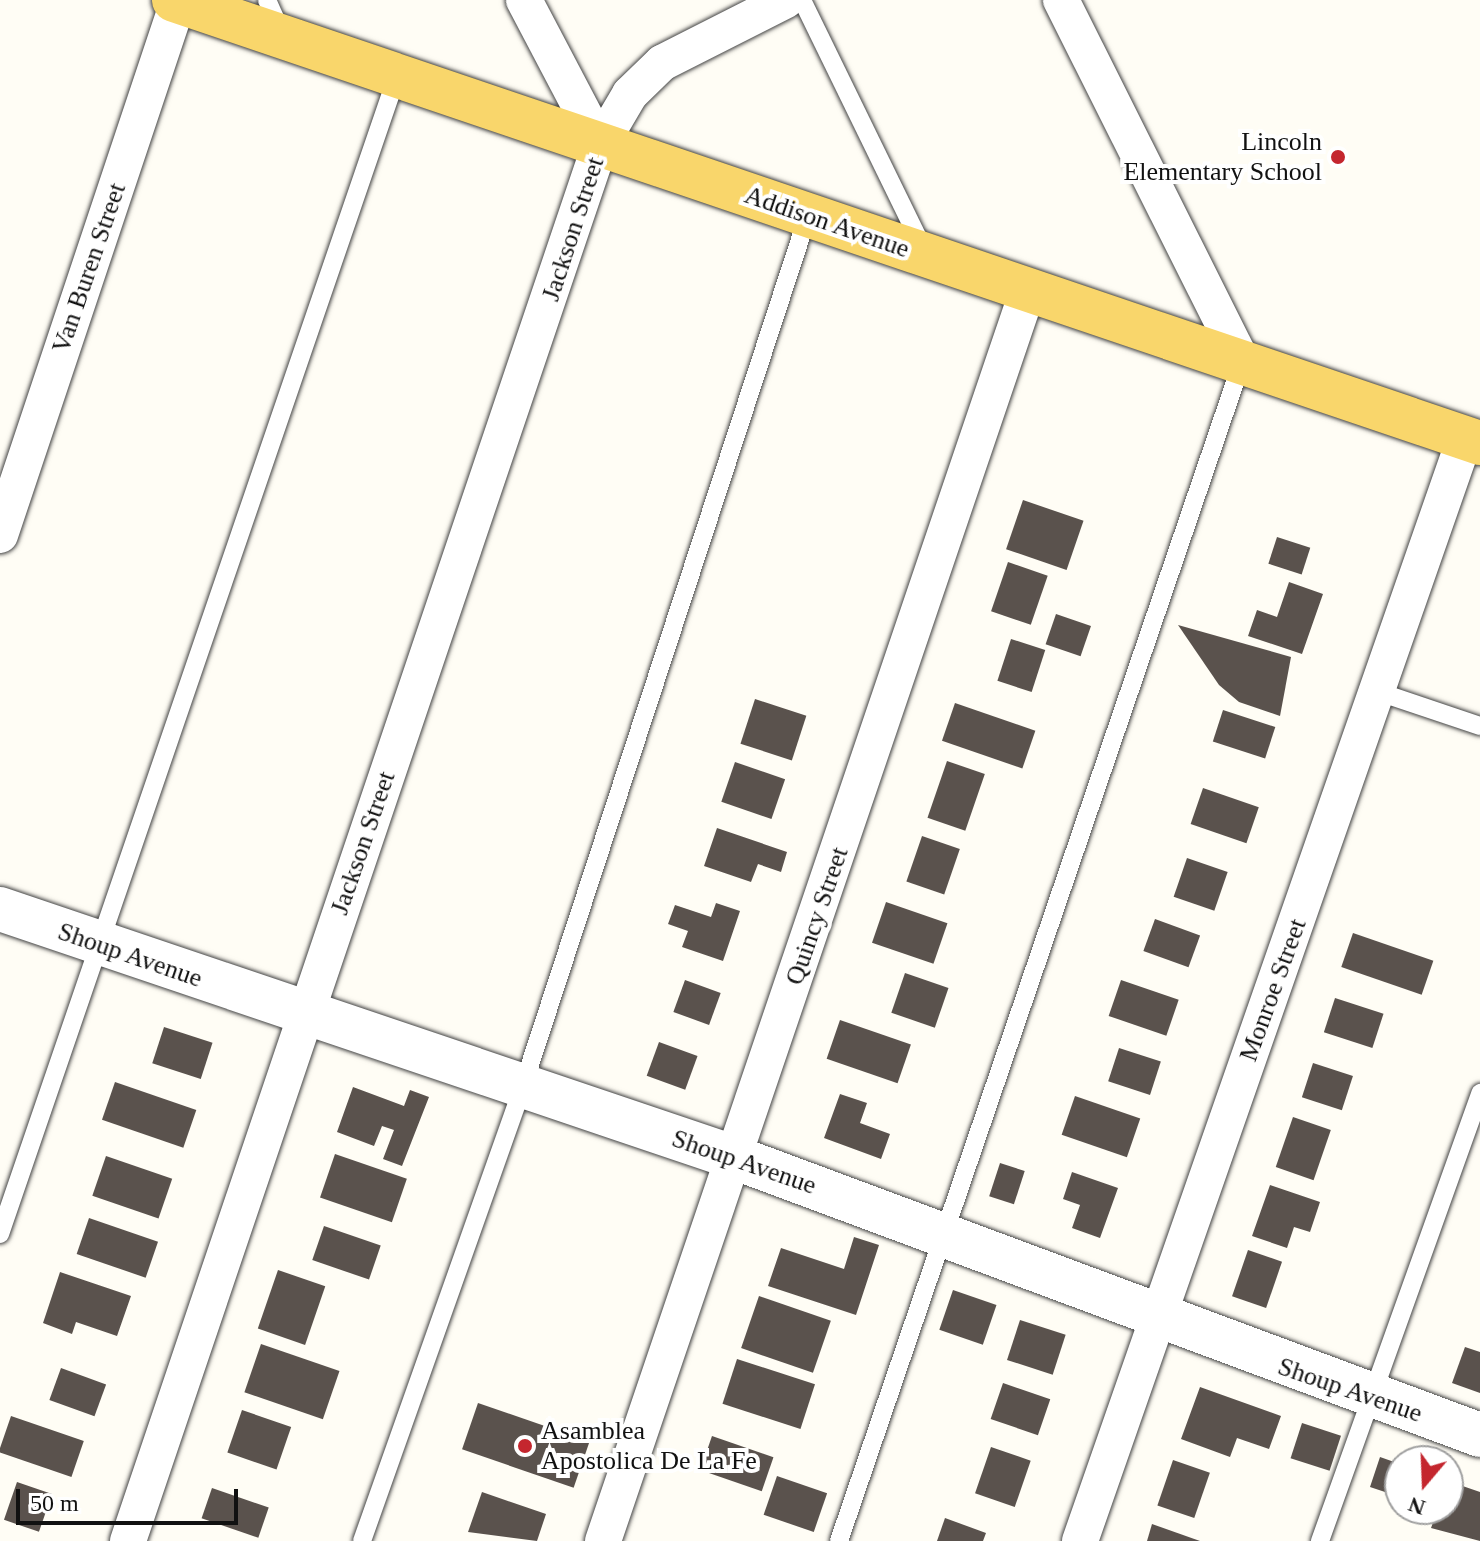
<!DOCTYPE html>
<html>
<head>
<meta charset="utf-8">
<style>
  body { margin:0 }
  #map { position:relative; width:1480px; height:1541px; overflow:hidden; background:#fffdf5; font-family:Georgia,serif }
  div>[style] { position:absolute }
  .building>* { inset:0; background:#5a524d; transform-origin:0 0 }
  .roads { filter:drop-shadow(0 0 2px #444) drop-shadow(0 0 2px #444) }
  .service>* { height:18px; margin:-9px; padding:0 9px; transform-origin:9px; border-radius:9px; background:#fff }
  .minor>* { height:36px; margin:-18px; padding:0 18px; transform-origin:18px; border-radius:18px; background:#fff }
  .tertiary>* { height:44px; margin:-22px; padding:0 22px; transform-origin:22px; border-radius:22px; background:#fff }
  .primary>* { height:44px; margin:-22px; padding:0 22px; transform-origin:22px; border-radius:22px; background:#f9d66b }
  .dots>* { width:22px; height:22px; translate:-50% -50%; box-sizing:border-box; border:4px solid #fff; border-radius:50% }
  span { translate:-50% -50%; white-space:nowrap; text-align:center; line-height:1.15; -webkit-text-stroke:8px #fff; paint-order:stroke }
  .poi-label { font-size:26px; color:#111 }
  .right { translate:-100% -50%; text-align:right }
  .left { translate:0 -50%; text-align:left }
  .street-label { font-size:26px; color:#111 }
  .north { position:absolute; left:1384px; top:1445px; width:80px; height:80px; box-sizing:border-box; background:#fff; border:2px solid #a0a0a0; border-radius:50%; rotate:199deg; font-size:22px; font-weight:700; line-height:32px; text-align:center; color:#111 }
  .north::after { content:''; display:block; margin:auto; width:28px; height:36px; background:#c4262e; clip-path:polygon(50% 0,100% 100%,50% 72%,0 100%) }
  .scale { position:absolute; left:16px; top:1489px; width:222px; height:36px; box-sizing:border-box; border:4px solid #111; border-top:0; padding-left:10px; font-size:24px; line-height:28px; white-space:nowrap; color:#111; -webkit-text-stroke:6px #fff; paint-order:stroke }
</style>
</head>
<body>
<div id="map">
  <div class="building">
    <div style="left:1023px;top:500px;width:64px;height:52px;rotate:19deg"></div>
    <div style="left:1277px;top:537px;width:35px;height:28px;rotate:18deg"></div>
    <div style="left:1008px;top:562px;width:42px;height:52px;rotate:19deg"></div>
    <div style="clip-path:polygon(1289px 582px,1323px 594px,1302px 654px,1248px 636px,1257px 610px,1277px 617px)"></div>
    <div style="left:1056px;top:614px;width:37px;height:32px;rotate:19deg"></div>
    <div style="clip-path:polygon(1178px 625px,1291px 657px,1280px 716px,1239px 702px,1219px 685px)"></div>
    <div style="left:1011px;top:639px;width:36px;height:44px;rotate:18deg"></div>
    <div style="left:755px;top:699px;width:54px;height:47px;rotate:18deg"></div>
    <div style="left:955px;top:703px;width:85px;height:40px;rotate:19deg"></div>
    <div style="left:1223px;top:710px;width:55px;height:33px;rotate:18deg"></div>
    <div style="left:947px;top:761px;width:40px;height:60px;rotate:19deg"></div>
    <div style="left:735px;top:762px;width:53px;height:42px;rotate:19deg"></div>
    <div style="left:1203px;top:788px;width:59px;height:38px;rotate:19deg"></div>
    <div style="clip-path:polygon(717px 828px,787px 852px,781px 872px,758px 864px,751px 882px,704px 866px)"></div>
    <div style="left:922px;top:836px;width:40px;height:48px;rotate:19deg"></div>
    <div style="left:1187px;top:858px;width:43px;height:41px;rotate:19deg"></div>
    <div style="left:886px;top:902px;width:65px;height:43px;rotate:19deg"></div>
    <div style="clip-path:polygon(716px 903px,740px 911px,723px 961px,682px 947px,688px 931px,668px 924px,675px 905px,711px 917px)"></div>
    <div style="left:1155px;top:919px;width:48px;height:34px;rotate:20deg"></div>
    <div style="left:1353px;top:933px;width:85px;height:36px;rotate:19deg"></div>
    <div style="left:905px;top:973px;width:46px;height:42px;rotate:19deg"></div>
    <div style="left:685px;top:980px;width:38px;height:34px;rotate:20deg"></div>
    <div style="left:1121px;top:980px;width:61px;height:38px;rotate:19deg"></div>
    <div style="left:1335px;top:998px;width:51px;height:36px;rotate:18deg"></div>
    <div style="left:840px;top:1020px;width:75px;height:41px;rotate:19deg"></div>
    <div style="left:164px;top:1027px;width:51px;height:38px;rotate:18deg"></div>
    <div style="left:659px;top:1042px;width:41px;height:36px;rotate:20deg"></div>
    <div style="left:1119px;top:1048px;width:44px;height:35px;rotate:18deg"></div>
    <div style="left:1313px;top:1063px;width:42px;height:36px;rotate:18deg"></div>
    <div style="left:115px;top:1082px;width:86px;height:40px;rotate:19deg"></div>
    <div style="clip-path:polygon(353px 1087px,404px 1106px,410px 1090px,429px 1097px,402px 1166px,383px 1159px,394px 1130px,382px 1126px,374px 1146px,337px 1132px)"></div>
    <div style="clip-path:polygon(840px 1094px,867px 1103px,860px 1123px,890px 1134px,881px 1159px,824px 1138px)"></div>
    <div style="left:1075px;top:1096px;width:69px;height:41px;rotate:19deg"></div>
    <div style="left:1293px;top:1117px;width:40px;height:53px;rotate:19deg"></div>
    <div style="left:335px;top:1154px;width:76px;height:46px;rotate:19deg"></div>
    <div style="left:106px;top:1156px;width:70px;height:42px;rotate:19deg"></div>
    <div style="left:1000px;top:1163px;width:26px;height:35px;rotate:18deg"></div>
    <div style="clip-path:polygon(1072px 1172px,1118px 1188px,1100px 1238px,1072px 1228px,1080px 1205px,1063px 1199px)"></div>
    <div style="clip-path:polygon(1270px 1185px,1320px 1202px,1310px 1232px,1294px 1227px,1287px 1248px,1252px 1236px)"></div>
    <div style="left:89px;top:1218px;width:73px;height:38px;rotate:19deg"></div>
    <div style="left:324px;top:1226px;width:60px;height:36px;rotate:19deg"></div>
    <div style="clip-path:polygon(854px 1237px,879px 1245px,856px 1315px,768px 1286px,781px 1248px,844px 1269px)"></div>
    <div style="left:1248px;top:1250px;width:36px;height:49px;rotate:19deg"></div>
    <div style="left:278px;top:1270px;width:50px;height:62px;rotate:19deg"></div>
    <div style="clip-path:polygon(60px 1272px,131px 1296px,117px 1336px,76px 1322px,72px 1334px,43px 1323px)"></div>
    <div style="left:953px;top:1290px;width:46px;height:42px;rotate:19deg"></div>
    <div style="left:759px;top:1296px;width:76px;height:55px;rotate:19deg"></div>
    <div style="left:1020px;top:1320px;width:48px;height:42px;rotate:18deg"></div>
    <div style="left:261px;top:1344px;width:83px;height:51px;rotate:19deg"></div>
    <div style="clip-path:polygon(1465px 1347px,1480px 1352px,1480px 1393px,1452px 1383px)"></div>
    <div style="left:737px;top:1359px;width:82px;height:47px;rotate:18deg"></div>
    <div style="left:61px;top:1368px;width:48px;height:34px;rotate:20deg"></div>
    <div style="left:1003px;top:1383px;width:50px;height:38px;rotate:19deg"></div>
    <div style="clip-path:polygon(1200px 1387px,1281px 1416px,1269px 1449px,1237px 1438px,1230px 1457px,1181px 1439px)"></div>
    <div style="left:478px;top:1403px;width:118px;height:49px;rotate:19deg"></div>
    <div style="left:242px;top:1410px;width:52px;height:45px;rotate:19deg"></div>
    <div style="left:11px;top:1416px;width:77px;height:38px;rotate:19deg"></div>
    <div style="left:1302px;top:1423px;width:41px;height:37px;rotate:18deg"></div>
    <div style="left:712px;top:1436px;width:65px;height:36px;rotate:19deg"></div>
    <div style="left:991px;top:1447px;width:42px;height:49px;rotate:19deg"></div>
    <div style="clip-path:polygon(1380px 1457px,1400px 1464px,1400px 1497px,1370px 1487px)"></div>
    <div style="left:1173px;top:1460px;width:39px;height:48px;rotate:19deg"></div>
    <div style="left:777px;top:1476px;width:53px;height:41px;rotate:19deg"></div>
    <div style="clip-path:polygon(1448px 1481px,1480px 1492px,1480px 1541px,1431px 1528px,1438px 1509px,1448px 1509px)"></div>
    <div style="left:17px;top:1482px;width:37px;height:40px;rotate:19deg"></div>
    <div style="left:212px;top:1488px;width:60px;height:32px;rotate:19deg"></div>
    <div style="clip-path:polygon(482px 1492px,546px 1514px,537px 1541px,468px 1532px)"></div>
    <div style="clip-path:polygon(945px 1518px,986px 1533px,983px 1541px,937px 1541px)"></div>
    <div style="clip-path:polygon(1152px 1524px,1200px 1541px,1147px 1541px)"></div>
  </div>
  <div class="roads">
    <div class="service">
      <div style="left:267px;top:0;width:34px;rotate:66deg"></div>
      <div style="left:802px;top:0;width:278px;rotate:64deg"></div>
      <div style="left:1379px;top:692px;width:107px;rotate:18.6deg"></div>
      <div style="left:0;top:1234px;width:1224px;rotate:-71.08deg"></div>
      <div style="left:362px;top:1541px;width:483px;rotate:-70.5deg"></div>
      <div style="left:523px;top:1086px;width:916px;rotate:-71.88deg"></div>
      <div style="left:839px;top:1541px;width:1246px;rotate:-71.13deg"></div>
      <div style="left:1320px;top:1541px;width:476px;rotate:-70.3deg"></div>
    </div>
    <div class="minor">
      <div style="left:524px;top:0;width:164px;rotate:62.3deg"></div>
      <div style="left:1061px;top:0;width:405px;rotate:63.4deg"></div>
      <div style="left:0;top:535px;width:562px;rotate:-71.53deg"></div>
      <div style="left:128px;top:1541px;width:1474px;rotate:-71.32deg"></div>
      <div style="left:600px;top:145px;width:59px;rotate:-59.5deg"></div>
      <div style="left:630px;top:94px;width:45px;rotate:-44.1deg"></div>
      <div style="left:662px;top:63px;width:139px;rotate:-26.9deg"></div>
      <div style="left:603px;top:1541px;width:1321px;rotate:-71.24deg"></div>
      <div style="left:1080px;top:1541px;width:1168px;rotate:-70.76deg"></div>
    </div>
    <div class="tertiary">
      <div style="left:0;top:909px;width:777px;rotate:18.69deg"></div>
      <div style="left:736px;top:1158px;width:794px;rotate:20.42deg"></div>
    </div>
    <div class="primary">
      <div style="left:174px;top:0;width:1379px;rotate:18.74deg"></div>
    </div>
  </div>
  <div class="dots">
    <div style="left:1338px;top:157px;background:#c4262e"></div>
    <div style="left:525px;top:1446px;background:#c4262e"></div>
  </div>
  <div class="poi-label">
    <span class="right" style="left:1322px;top:157px">Lincoln<br>Elementary School</span>
    <span class="left" style="left:541px;top:1446px">Asamblea<br>Apostolica De La Fe</span>
  </div>
  <div class="street-label">
    <span style="left:827px;top:222px;rotate:19deg">Addison Avenue</span>
    <span style="left:573px;top:229px;rotate:-72deg">Jackson Street</span>
    <span style="left:89px;top:268px;rotate:-71deg">Van Buren Street</span>
    <span style="left:363px;top:843px;rotate:-71deg">Jackson Street</span>
    <span style="left:817px;top:916px;rotate:-71deg">Quincy Street</span>
    <span style="left:130px;top:955px;rotate:19deg">Shoup Avenue</span>
    <span style="left:1273px;top:990px;rotate:-70deg">Monroe Street</span>
    <span style="left:744px;top:1162px;rotate:19deg">Shoup Avenue</span>
    <span style="left:1350px;top:1390px;rotate:19deg">Shoup Avenue</span>
  </div>
  <div class="north">N</div>
  <div class="scale">50 m</div>
</div>
</body>
</html>
